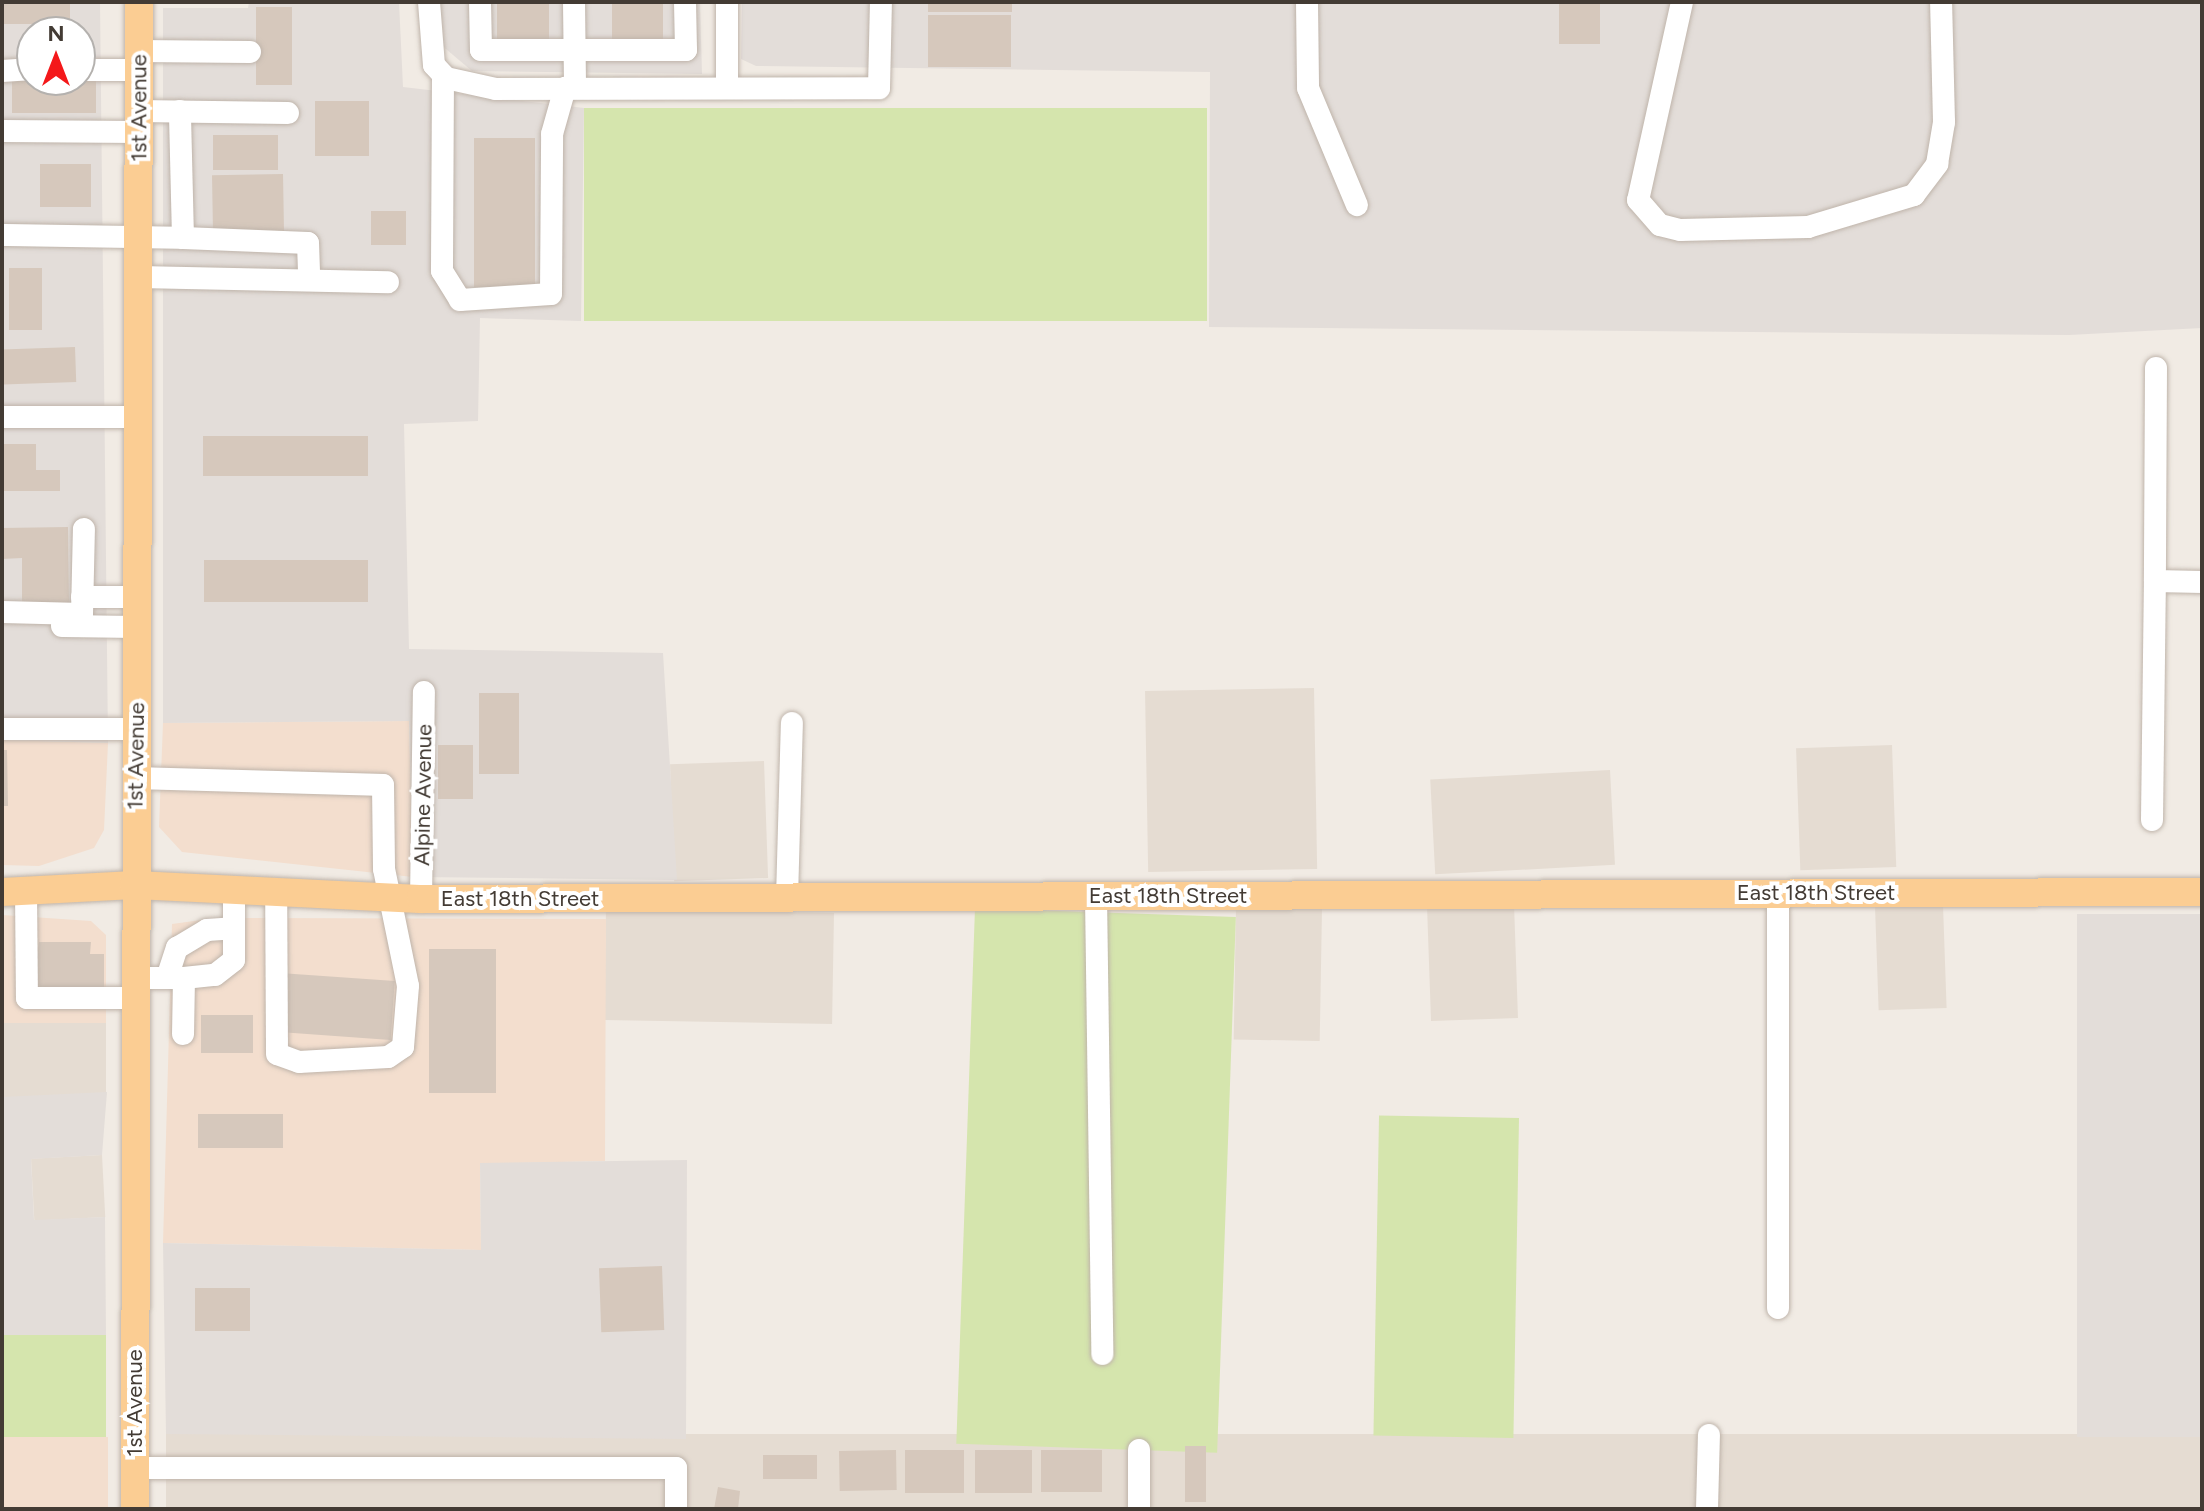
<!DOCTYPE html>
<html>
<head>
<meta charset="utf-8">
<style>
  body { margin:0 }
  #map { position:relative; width:2204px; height:1511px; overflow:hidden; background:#f1ebe4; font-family:Figtree,sans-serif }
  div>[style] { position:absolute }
  .residential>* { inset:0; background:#e5dcd2; transform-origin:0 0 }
  .commercial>* { inset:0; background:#f3dece; transform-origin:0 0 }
  .industrial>* { inset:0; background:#e3ddd9; transform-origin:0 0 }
  .green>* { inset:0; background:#d5e5ad; transform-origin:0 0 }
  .building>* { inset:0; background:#d6c8bc; transform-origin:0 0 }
  .roads { filter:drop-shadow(0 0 2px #bfb4aa) drop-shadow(0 0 2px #bfb4aa) }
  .minor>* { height:22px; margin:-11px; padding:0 11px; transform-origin:11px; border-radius:11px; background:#fff }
  .major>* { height:28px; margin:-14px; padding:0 14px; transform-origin:14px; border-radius:14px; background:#fbcd93 }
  span { translate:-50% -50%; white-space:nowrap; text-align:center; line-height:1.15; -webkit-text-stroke:8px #fff; paint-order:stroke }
  .street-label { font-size:22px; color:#433b34 }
  .frame { position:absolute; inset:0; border:4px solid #433b34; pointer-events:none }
  .north { position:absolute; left:16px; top:16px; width:80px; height:80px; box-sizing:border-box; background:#fff; border:2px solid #b4b1ae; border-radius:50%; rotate:0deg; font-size:22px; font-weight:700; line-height:32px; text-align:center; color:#433b34 }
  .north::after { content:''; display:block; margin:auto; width:28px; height:36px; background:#f4181a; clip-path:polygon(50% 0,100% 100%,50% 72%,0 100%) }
</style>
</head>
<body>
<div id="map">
  <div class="residential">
    <div style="left:1314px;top:688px;width:181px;height:169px;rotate:89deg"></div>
    <div style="left:1892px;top:745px;width:122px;height:96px;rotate:88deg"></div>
    <div style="left:764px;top:761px;width:117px;height:94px;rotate:88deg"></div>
    <div style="left:1610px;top:770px;width:95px;height:180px;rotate:87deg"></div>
    <div style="left:1514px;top:904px;width:114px;height:87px;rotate:88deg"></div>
    <div style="left:1943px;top:905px;width:103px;height:68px;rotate:88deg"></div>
    <div style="left:1322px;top:909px;width:132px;height:86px;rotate:91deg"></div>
    <div style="left:834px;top:913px;width:111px;height:228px;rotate:91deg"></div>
    <div style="left:2px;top:1023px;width:104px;height:74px"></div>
    <div style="left:102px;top:1155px;width:62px;height:71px;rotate:87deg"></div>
    <div style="left:166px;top:1434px;width:2036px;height:75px"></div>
  </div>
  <div class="commercial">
    <div style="clip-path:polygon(409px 721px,413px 877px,182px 852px,159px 827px,163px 723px)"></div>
    <div style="clip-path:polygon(2px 740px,108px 743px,104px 830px,94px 848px,39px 866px,2px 865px)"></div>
    <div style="clip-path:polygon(2px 915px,91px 921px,106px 935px,106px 1023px,2px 1023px)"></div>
    <div style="clip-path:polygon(216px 918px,606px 919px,605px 1161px,480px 1164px,481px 1250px,163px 1243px,172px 924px)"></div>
    <div style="left:2px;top:1437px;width:106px;height:72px"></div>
  </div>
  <div class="industrial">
    <div style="clip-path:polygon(evenodd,2px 2px,100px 2px,108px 743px,2px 740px,2px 2px,32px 32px,80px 32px,80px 80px,32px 80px,32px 32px)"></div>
    <div style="clip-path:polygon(249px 2px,399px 2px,403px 87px,584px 108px,581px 321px,480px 318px,478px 421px,404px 424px,409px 649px,663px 653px,677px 880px,413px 877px,409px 721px,163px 723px,163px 8px,248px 8px)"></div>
    <div style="clip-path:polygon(439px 2px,700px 2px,702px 74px,472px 71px,440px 44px)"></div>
    <div style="clip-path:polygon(742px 2px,2202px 2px,2202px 328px,2069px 335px,1209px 327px,1210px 72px,756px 66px,741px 59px)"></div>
    <div style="left:2202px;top:914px;width:523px;height:125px;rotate:90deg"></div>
    <div style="clip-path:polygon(107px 1092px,102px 1155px,31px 1159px,34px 1220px,105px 1217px,106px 1335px,2px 1335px,2px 1097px)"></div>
    <div style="clip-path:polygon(687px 1160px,686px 1439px,166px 1434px,163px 1243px,481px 1250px,480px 1163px)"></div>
  </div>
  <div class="green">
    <div style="left:584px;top:108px;width:623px;height:213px"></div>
    <div style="left:975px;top:908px;width:261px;height:536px;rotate:2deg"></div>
    <div style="left:1519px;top:1118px;width:320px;height:140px;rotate:91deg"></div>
    <div style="left:2px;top:1335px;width:104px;height:102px"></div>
  </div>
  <div class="building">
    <div style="left:2px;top:2px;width:68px;height:22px"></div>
    <div style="left:497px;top:2px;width:52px;height:39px"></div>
    <div style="left:612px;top:2px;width:51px;height:41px"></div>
    <div style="left:928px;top:2px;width:84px;height:10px"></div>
    <div style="left:1559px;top:2px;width:41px;height:42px"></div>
    <div style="left:292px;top:7px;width:78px;height:36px;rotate:90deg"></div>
    <div style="left:928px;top:15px;width:83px;height:52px"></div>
    <div style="left:96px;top:81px;width:32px;height:84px;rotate:90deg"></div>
    <div style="left:315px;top:101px;width:54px;height:55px"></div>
    <div style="left:213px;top:135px;width:65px;height:35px"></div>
    <div style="left:474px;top:138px;width:61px;height:149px"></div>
    <div style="left:40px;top:164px;width:51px;height:43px"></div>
    <div style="left:283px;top:174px;width:61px;height:71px;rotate:89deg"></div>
    <div style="left:371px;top:211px;width:35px;height:34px"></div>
    <div style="left:9px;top:268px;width:33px;height:62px"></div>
    <div style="left:75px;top:347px;width:35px;height:73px;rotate:88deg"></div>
    <div style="left:368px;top:436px;width:40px;height:165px;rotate:90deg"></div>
    <div style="clip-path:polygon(2px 444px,36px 444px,36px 470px,60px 470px,60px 491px,2px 491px)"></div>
    <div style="clip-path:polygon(68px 527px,69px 609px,22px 609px,22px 558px,2px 559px,2px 528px)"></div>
    <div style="left:368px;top:560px;width:42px;height:164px;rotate:90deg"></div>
    <div style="left:479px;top:693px;width:40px;height:81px"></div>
    <div style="left:438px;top:745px;width:35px;height:54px"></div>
    <div style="clip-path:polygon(2px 750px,7px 750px,8px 806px,2px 806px)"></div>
    <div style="clip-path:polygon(39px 942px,91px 942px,90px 954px,104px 954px,104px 989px,32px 989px)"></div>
    <div style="left:429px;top:949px;width:67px;height:144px"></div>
    <div style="left:280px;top:973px;width:115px;height:59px;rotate:4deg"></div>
    <div style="left:201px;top:1015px;width:52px;height:38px"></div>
    <div style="left:198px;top:1114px;width:85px;height:34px"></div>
    <div style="left:662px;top:1266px;width:64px;height:63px;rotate:88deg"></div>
    <div style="left:195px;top:1288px;width:55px;height:43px"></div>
    <div style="left:1185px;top:1446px;width:21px;height:56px"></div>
    <div style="left:896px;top:1450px;width:40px;height:57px;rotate:89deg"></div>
    <div style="left:905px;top:1450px;width:59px;height:43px"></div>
    <div style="left:975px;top:1450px;width:57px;height:43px"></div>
    <div style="left:1041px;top:1450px;width:61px;height:42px"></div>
    <div style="left:763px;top:1455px;width:54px;height:24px"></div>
    <div style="clip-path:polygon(718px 1487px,740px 1491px,738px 1509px,714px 1509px)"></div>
  </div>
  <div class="roads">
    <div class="minor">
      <div style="left:429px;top:2px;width:63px;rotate:85.5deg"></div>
      <div style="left:434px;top:65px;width:18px;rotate:47deg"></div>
      <div style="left:446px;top:78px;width:51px;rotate:12.4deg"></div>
      <div style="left:496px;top:89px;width:383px;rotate:-0.1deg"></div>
      <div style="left:879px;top:88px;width:86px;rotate:-88.7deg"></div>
      <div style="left:480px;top:2px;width:48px;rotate:88.8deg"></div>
      <div style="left:481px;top:50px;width:205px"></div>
      <div style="left:686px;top:50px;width:48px;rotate:-91.2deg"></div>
      <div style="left:574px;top:2px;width:85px;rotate:89.3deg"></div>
      <div style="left:727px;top:2px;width:85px;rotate:90deg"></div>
      <div style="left:1307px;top:2px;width:86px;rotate:89.3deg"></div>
      <div style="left:1308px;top:88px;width:127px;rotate:67.3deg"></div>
      <div style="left:1682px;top:2px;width:203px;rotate:102.5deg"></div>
      <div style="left:1638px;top:200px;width:33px;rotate:49deg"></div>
      <div style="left:1660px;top:225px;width:21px;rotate:14deg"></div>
      <div style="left:1680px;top:230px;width:128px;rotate:-1.3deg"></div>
      <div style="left:1808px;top:227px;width:111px;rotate:-16.8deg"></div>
      <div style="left:1914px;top:195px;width:39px;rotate:-53deg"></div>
      <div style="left:1937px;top:164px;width:43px;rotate:-80.5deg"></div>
      <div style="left:1944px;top:122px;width:120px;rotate:-91.4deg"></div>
      <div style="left:138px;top:51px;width:112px;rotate:0.5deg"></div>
      <div style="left:80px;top:70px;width:58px"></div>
      <div style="left:2px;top:71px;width:30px;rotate:-4deg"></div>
      <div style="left:443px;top:75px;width:196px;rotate:90.3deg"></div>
      <div style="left:442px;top:271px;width:34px;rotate:58deg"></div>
      <div style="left:460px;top:300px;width:91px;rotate:-3.8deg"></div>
      <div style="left:551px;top:294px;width:160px;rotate:-89.6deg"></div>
      <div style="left:552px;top:134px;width:48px;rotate:-74.2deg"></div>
      <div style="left:138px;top:111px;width:150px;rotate:0.8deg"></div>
      <div style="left:2px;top:131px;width:136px;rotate:0.4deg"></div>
      <div style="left:2px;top:235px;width:181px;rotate:0.9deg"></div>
      <div style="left:183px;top:238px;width:127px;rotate:-91.4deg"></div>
      <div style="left:183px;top:238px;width:125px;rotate:2.3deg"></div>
      <div style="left:308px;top:243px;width:37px;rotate:88deg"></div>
      <div style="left:139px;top:277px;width:249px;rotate:1.2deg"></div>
      <div style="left:2156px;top:368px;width:213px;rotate:90.3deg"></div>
      <div style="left:2155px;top:581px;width:47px;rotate:1.2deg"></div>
      <div style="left:2px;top:417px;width:135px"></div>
      <div style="left:82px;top:597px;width:55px"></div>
      <div style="left:2px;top:612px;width:80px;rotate:1.4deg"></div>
      <div style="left:82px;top:614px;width:85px;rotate:-88.7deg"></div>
      <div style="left:62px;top:626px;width:75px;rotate:0.8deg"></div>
      <div style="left:2px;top:729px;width:135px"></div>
      <div style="left:137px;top:778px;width:246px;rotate:1.6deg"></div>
      <div style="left:383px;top:785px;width:84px;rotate:89.3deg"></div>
      <div style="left:384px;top:869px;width:119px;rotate:78.4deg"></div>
      <div style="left:408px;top:986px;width:61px;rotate:94.7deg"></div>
      <div style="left:403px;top:1047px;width:18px;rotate:146deg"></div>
      <div style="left:388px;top:1057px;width:89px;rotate:176.8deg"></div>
      <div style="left:299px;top:1062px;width:23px;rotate:-160deg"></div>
      <div style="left:277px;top:1054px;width:164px;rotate:-90.3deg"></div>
      <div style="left:2152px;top:820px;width:239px;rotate:-89.3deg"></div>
      <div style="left:26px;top:890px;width:108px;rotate:89.5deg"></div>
      <div style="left:27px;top:998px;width:107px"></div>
      <div style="left:1778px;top:894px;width:414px;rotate:90deg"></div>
      <div style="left:1096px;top:896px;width:458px;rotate:89.2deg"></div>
      <div style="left:787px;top:898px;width:175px;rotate:-88.4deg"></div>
      <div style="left:421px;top:899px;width:207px;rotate:-89.2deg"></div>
      <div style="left:134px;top:978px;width:50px"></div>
      <div style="left:184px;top:978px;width:56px;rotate:91deg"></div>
      <div style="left:167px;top:978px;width:32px;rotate:-72deg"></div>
      <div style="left:177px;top:948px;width:35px;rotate:-31deg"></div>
      <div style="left:207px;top:930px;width:26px;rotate:-4deg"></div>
      <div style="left:184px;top:978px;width:31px;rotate:-6deg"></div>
      <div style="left:215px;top:975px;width:24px;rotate:-38deg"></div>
      <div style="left:234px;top:960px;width:72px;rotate:-90deg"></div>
      <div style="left:1139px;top:1450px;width:59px;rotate:90deg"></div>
      <div style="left:135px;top:1468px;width:541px"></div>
      <div style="left:676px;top:1468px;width:41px;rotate:90deg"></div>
      <div style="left:1707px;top:1509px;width:74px;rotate:-88.5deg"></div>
    </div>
    <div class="major">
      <div style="left:2px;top:892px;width:132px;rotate:-3deg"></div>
      <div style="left:134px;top:885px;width:287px;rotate:2.8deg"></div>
      <div style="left:421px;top:899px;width:1781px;rotate:-0.23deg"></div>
      <div style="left:135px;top:1509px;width:1507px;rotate:-89.85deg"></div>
    </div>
  </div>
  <div class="street-label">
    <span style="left:139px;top:108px;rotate:-90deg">1st Avenue</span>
    <span style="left:136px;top:756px;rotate:-89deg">1st Avenue</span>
    <span style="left:423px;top:795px;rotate:-89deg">Alpine Avenue</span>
    <span style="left:1816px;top:893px">East 18th Street</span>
    <span style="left:1168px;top:896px">East 18th Street</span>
    <span style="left:520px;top:899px">East 18th Street</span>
    <span style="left:135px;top:1403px;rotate:-90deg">1st Avenue</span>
  </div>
  <div class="frame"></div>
  <div class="north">N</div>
</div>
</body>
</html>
